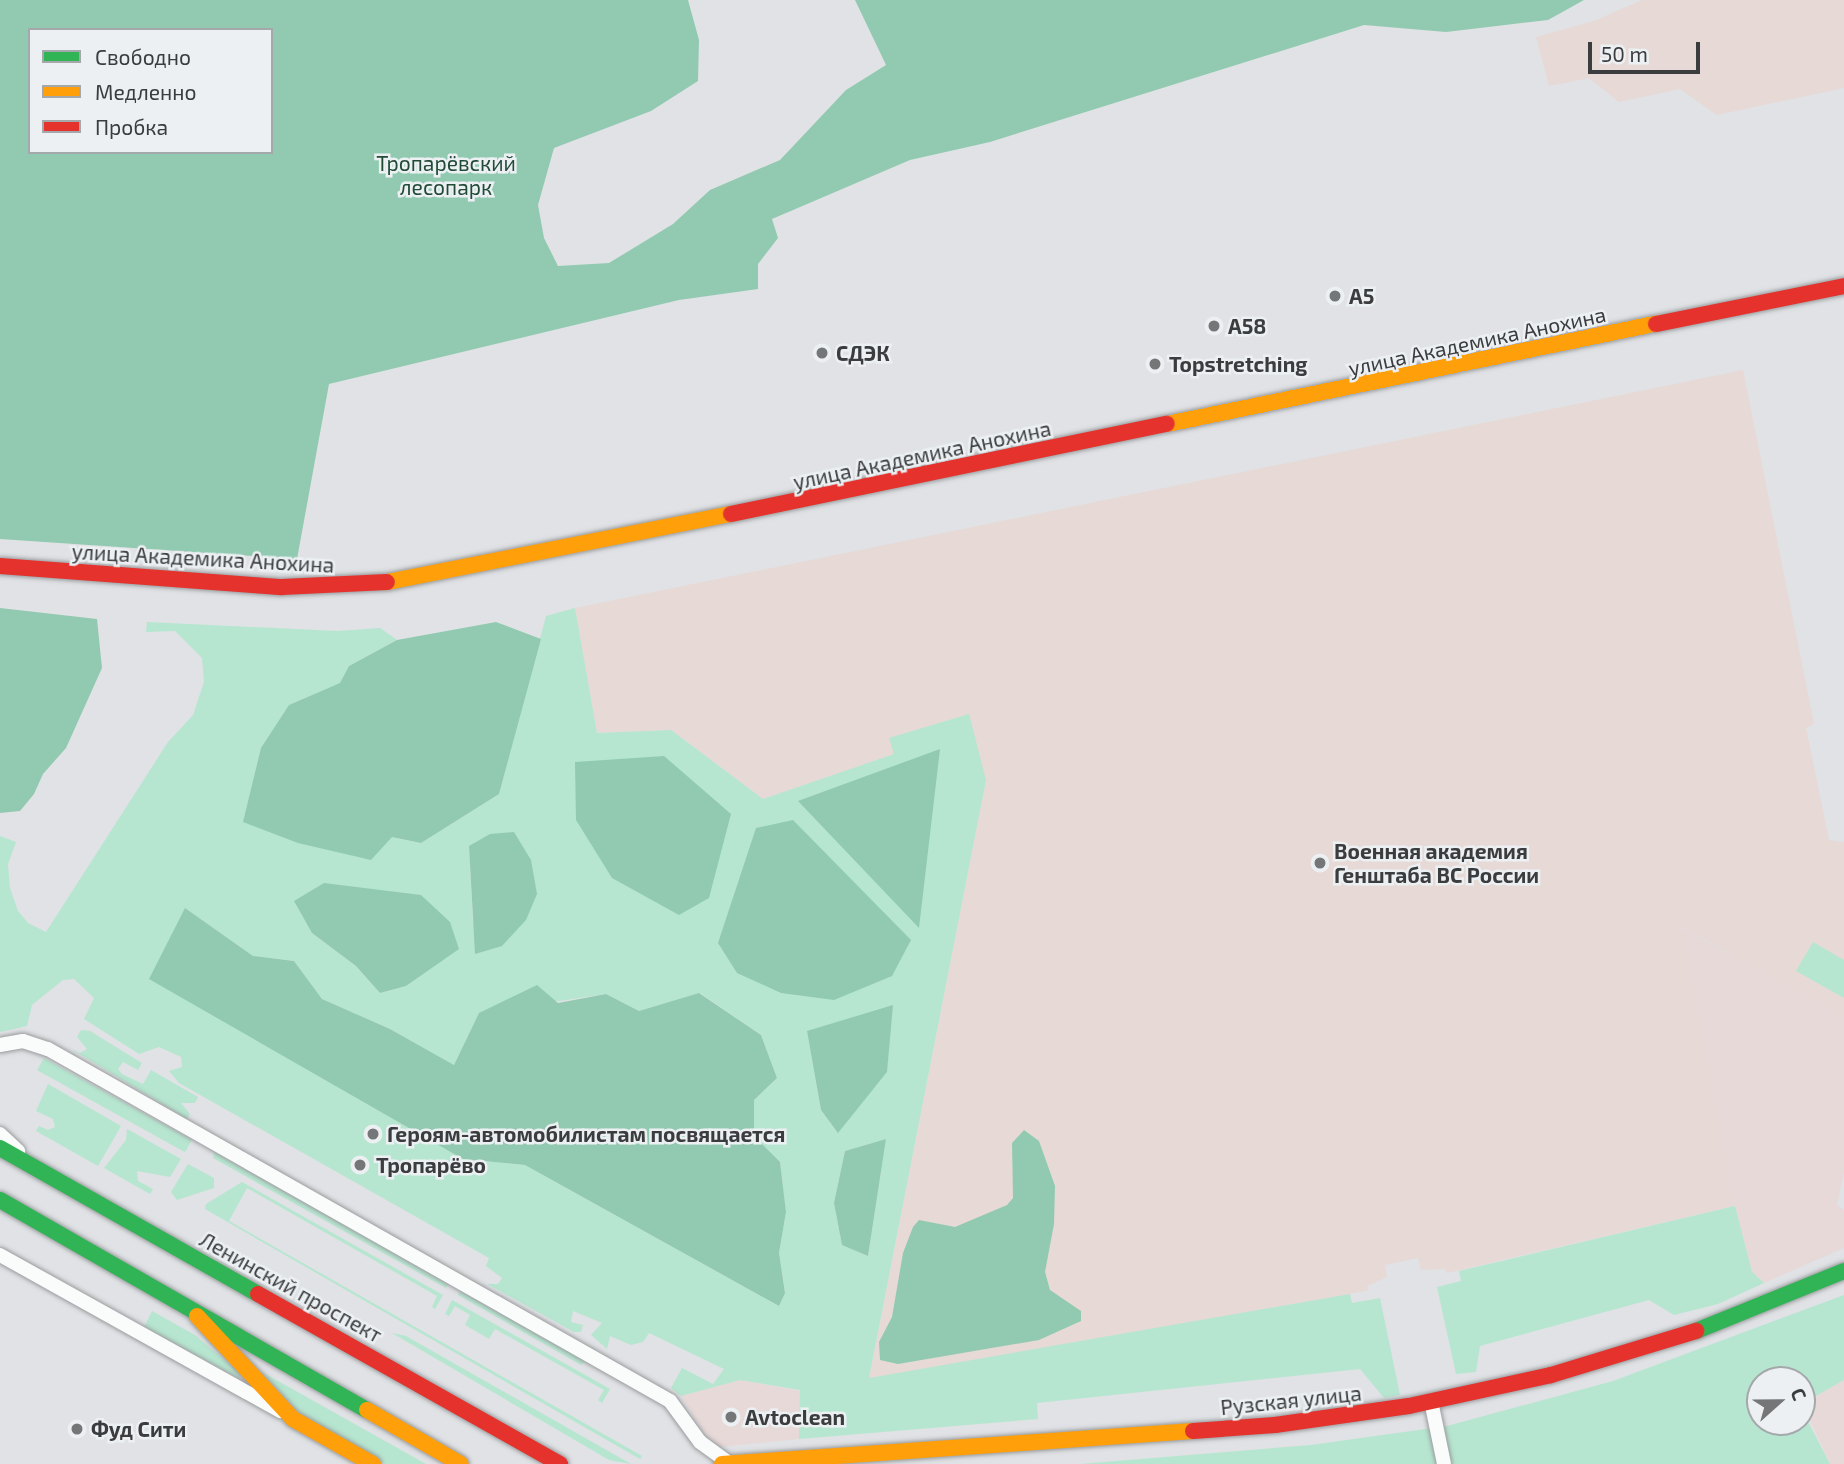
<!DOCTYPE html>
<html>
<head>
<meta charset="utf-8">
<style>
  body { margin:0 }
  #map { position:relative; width:1844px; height:1464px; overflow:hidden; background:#e0e2e5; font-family:"Exo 2",sans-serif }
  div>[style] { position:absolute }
  .commercial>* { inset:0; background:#e7d9d8 }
  .education>* { inset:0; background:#e6d9d6 }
  .green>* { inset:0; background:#b6e6d0; transform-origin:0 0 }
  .forest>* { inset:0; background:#92cab1 }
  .roads { filter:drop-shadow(0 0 2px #9a9c9e) drop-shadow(0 0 2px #9a9c9e) }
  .street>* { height:14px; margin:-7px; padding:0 7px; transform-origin:7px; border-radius:7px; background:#fafbfb }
  .fast>* { height:16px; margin:-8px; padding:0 8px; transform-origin:8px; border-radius:8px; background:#30b455 }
  .slow>* { height:16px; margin:-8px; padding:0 8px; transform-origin:8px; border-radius:8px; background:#ff9f0a }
  .jam>* { height:16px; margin:-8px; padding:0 8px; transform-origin:8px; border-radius:8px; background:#e5322d }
  .dots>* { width:19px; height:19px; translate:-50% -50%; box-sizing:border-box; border:4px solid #ecf0f3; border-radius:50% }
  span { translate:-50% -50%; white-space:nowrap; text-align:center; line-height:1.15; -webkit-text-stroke:5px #ecf0f3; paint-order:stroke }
  .park-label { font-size:21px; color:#224b37 }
  .poi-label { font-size:21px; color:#3b3c3e; font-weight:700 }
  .left { translate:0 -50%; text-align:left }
  .street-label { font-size:21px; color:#3b3c3e }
  .legend { position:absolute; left:28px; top:28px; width:245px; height:126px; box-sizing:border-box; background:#ecf0f3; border:2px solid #a5a8ab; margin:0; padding:9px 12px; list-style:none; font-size:21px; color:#3b3c3e }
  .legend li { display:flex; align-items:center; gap:14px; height:35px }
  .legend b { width:35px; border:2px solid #a5a8ab }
  .north { position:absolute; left:1746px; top:1366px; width:70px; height:70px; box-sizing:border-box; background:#ecf0f3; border:2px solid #a5a8ab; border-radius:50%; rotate:69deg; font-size:19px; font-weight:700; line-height:28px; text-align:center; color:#3b3c3e }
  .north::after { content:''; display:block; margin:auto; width:24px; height:32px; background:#757678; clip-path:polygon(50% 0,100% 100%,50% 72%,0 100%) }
  .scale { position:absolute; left:1588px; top:42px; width:112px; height:32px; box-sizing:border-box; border:4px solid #3b3c3e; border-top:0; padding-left:9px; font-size:21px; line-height:24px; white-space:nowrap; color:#3b3c3e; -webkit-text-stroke:5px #ecf0f3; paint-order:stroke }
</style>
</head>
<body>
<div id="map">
  <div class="commercial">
    <div style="clip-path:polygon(1681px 927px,1844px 1019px,1844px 1172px,1837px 1205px,1844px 1210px,1844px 1248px,1764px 1283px,1752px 1273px,1735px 1206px)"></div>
    <div style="clip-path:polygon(740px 1380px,801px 1391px,799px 1439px,720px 1447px,704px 1434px,681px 1396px)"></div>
    <div style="clip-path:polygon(1844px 1380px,1844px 1464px,1830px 1464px,1802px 1404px)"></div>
  </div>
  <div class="education">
    <div style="clip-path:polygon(1642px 0,1844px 0,1844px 88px,1717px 115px,1680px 89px,1619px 102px,1589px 78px,1549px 86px,1536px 37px,1594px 21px)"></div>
    <div style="clip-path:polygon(1743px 370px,1814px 724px,1806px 728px,1829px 840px,1844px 842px,1844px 1019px,1682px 927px,1735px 1206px,1447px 1273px,1445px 1269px,1421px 1270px,1418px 1258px,1385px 1265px,1387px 1277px,1367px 1286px,1368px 1290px,1350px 1294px,869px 1379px,986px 780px,890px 738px,895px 754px,763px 799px,671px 730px,597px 733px,575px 608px)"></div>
  </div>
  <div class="green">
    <div style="clip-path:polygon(evenodd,575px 608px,597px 733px,671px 730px,763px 799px,894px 754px,889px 738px,969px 714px,986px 780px,869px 1378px,1350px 1294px,1352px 1303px,1380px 1298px,1400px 1395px,1384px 1398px,1360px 1369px,1037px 1403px,1038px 1419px,799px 1439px,800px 1390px,740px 1380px,681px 1396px,671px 1388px,682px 1368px,713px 1384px,724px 1369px,649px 1333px,643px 1342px,631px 1345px,610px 1336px,607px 1349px,591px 1335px,602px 1323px,573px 1311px,571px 1322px,583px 1325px,581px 1332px,574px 1332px,487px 1284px,498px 1284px,502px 1278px,486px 1266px,489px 1258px,179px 1083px,169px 1071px,182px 1067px,181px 1057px,159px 1047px,139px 1054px,84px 1019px,94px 998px,74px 979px,63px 980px,32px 1005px,27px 1026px,0 1032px,0 836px,16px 842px,8px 864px,10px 888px,18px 911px,28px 923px,46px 932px,168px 742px,193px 715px,204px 682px,202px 658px,175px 631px,146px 632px,147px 622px,338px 631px,380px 628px,397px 640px,349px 666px,341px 683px,289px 705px,393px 837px,421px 843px,499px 794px,546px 616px,575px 608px,469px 846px,526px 920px,473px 924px,469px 846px,575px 608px,372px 892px,421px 895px,459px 948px,406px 986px,380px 993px,356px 966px,312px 933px,372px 892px,575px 608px,185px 908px,253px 956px,294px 961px,322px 999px,390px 1029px,454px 1065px,479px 1013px,606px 994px,639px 1011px,700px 993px,761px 1035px,777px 1078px,754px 1100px,754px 1137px,780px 1162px,786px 1212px,779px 1253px,785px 1292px,779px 1306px,525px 1165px,463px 1159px,185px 908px,575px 608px,807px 1031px,887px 1072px,838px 1132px,821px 1110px,807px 1031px,575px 608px,886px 1139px,868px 1256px,842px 1244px,834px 1203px,845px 1151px,886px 1139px)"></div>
    <div style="clip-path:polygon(1813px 942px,1844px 960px,1844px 998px,1796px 971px)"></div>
    <div style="clip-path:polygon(81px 1030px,90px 1031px,142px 1063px,138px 1070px,123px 1062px,118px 1069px,122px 1074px,143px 1084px,151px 1070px,198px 1097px,195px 1103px,181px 1103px,190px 1114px,187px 1119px,71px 1049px,80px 1053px,87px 1049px,77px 1037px)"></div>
    <div style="left:44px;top:1058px;width:169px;height:14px;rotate:29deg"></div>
    <div style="clip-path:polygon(48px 1084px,121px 1126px,98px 1166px,36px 1131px,39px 1126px,48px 1130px,55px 1127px,53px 1119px,36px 1111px)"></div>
    <div style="clip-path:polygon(127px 1129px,181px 1159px,170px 1177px,137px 1171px,138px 1181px,153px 1189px,150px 1194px,104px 1168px,126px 1140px)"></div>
    <div style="clip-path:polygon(214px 1152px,448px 1284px,446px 1288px,213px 1158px)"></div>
    <div style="clip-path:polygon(188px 1164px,214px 1178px,214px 1188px,177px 1200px,171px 1192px)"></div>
    <div style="clip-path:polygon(242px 1182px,443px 1295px,435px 1309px,432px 1307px,437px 1296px,247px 1188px,229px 1221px,642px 1456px,640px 1459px,205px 1209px,206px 1204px)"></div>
    <div style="clip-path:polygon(1735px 1206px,1752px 1272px,1764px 1283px,1718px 1304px,1674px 1315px,1649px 1300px,1480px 1346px,1476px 1372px,1456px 1374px,1437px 1287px,1461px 1281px,1459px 1271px)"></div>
    <div style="clip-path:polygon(460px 1291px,586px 1361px,581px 1365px,458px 1295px)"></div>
    <div style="clip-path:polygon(1844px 1295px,1844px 1380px,1802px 1404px,1802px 1380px,1760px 1380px,1760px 1422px,1802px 1422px,1802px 1410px,1830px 1464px,1080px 1464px,1311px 1445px,1447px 1426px,1613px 1381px)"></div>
    <div style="clip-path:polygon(452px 1300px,610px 1389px,602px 1403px,598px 1400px,604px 1390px,495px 1329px,489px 1339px,465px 1325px,470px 1315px,455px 1306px,449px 1316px,445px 1314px)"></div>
    <div style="clip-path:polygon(152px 1311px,195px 1335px,240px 1373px,240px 1379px,144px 1327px)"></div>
    <div style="clip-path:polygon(392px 1333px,406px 1336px,631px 1464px,609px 1460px)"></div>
    <div style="clip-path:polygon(262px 1372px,426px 1464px,385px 1464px,305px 1419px)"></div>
  </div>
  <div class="forest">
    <div style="clip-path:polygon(evenodd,0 0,688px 0,699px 40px,698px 81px,651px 111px,554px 148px,538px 205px,544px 238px,558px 266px,609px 263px,673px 224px,710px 190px,780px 160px,846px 90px,886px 65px,855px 0,1584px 0,1548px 20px,1446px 32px,1364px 25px,990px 142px,910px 160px,772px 219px,778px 238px,758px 264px,758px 289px,679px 300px,329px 384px,297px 559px,0 539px,0 0,30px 30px,271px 30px,271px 152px,30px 152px,30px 30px)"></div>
    <div style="clip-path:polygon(0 608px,97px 619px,102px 668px,66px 748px,43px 774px,34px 794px,20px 811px,0 813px)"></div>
    <div style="clip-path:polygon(496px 622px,541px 639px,499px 794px,421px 843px,392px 837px,371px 860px,298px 843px,243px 822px,261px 748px,289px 705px,340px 683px,349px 666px,397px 640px)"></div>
    <div style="clip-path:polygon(940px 749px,919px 928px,798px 801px)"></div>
    <div style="clip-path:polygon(664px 756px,731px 814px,709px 898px,679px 915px,612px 878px,576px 820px,575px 762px)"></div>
    <div style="clip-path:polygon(793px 820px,911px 940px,892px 976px,834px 1000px,781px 993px,737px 973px,718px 943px,756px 828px)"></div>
    <div style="clip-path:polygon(514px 832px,531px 860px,537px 894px,526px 920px,502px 946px,475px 954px,469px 846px,490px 834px)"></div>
    <div style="clip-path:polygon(324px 883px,421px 895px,450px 922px,459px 949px,406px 986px,380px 993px,356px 966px,312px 933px,294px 901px)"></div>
    <div style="clip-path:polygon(185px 908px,253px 956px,294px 961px,322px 999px,390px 1029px,454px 1065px,479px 1013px,537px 985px,558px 1003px,606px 994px,639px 1011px,699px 993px,761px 1035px,777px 1078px,754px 1100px,754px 1136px,780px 1162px,786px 1212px,779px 1253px,785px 1293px,779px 1306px,525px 1165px,463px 1159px,149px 979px)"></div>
    <div style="clip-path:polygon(893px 1005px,887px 1072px,838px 1133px,821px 1110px,807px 1031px)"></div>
    <div style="clip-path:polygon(1024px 1130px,1039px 1141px,1055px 1186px,1054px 1224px,1045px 1272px,1050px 1290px,1081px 1311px,1081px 1321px,1039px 1340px,898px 1364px,880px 1360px,879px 1342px,892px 1317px,903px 1253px,913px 1227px,919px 1220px,955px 1227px,1007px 1205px,1013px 1198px,1012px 1143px)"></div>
    <div style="clip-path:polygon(886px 1139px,868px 1256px,842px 1245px,834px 1203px,845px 1151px)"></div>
  </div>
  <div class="roads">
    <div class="street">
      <div style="left:0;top:1045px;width:23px;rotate:-10deg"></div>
      <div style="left:23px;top:1041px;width:26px;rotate:18deg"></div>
      <div style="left:48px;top:1049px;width:715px;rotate:29.51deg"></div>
      <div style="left:670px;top:1401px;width:51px;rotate:53.8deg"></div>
      <div style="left:700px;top:1442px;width:36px;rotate:36deg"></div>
      <div style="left:0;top:1134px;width:25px;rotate:43deg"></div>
      <div style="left:0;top:1255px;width:321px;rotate:29.1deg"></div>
      <div style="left:1431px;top:1401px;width:64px;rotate:78.3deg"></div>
    </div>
    <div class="fast">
      <div style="left:0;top:1148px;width:296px;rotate:29.5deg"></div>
      <div style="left:0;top:1200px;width:423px;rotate:29.8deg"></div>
      <div style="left:1696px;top:1331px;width:160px;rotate:-22.1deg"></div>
    </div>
    <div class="slow">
      <div style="left:1167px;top:424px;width:499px;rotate:-11.6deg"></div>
      <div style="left:387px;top:582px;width:351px;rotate:-11.2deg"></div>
      <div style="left:197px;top:1316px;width:141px;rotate:47deg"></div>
      <div style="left:293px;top:1419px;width:92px;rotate:29.4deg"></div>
      <div style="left:367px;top:1410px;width:108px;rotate:29.9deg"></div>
      <div style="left:722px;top:1464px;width:472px;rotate:-4deg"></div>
    </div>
    <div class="jam">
      <div style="left:1656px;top:324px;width:192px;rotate:-11.4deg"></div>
      <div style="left:731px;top:514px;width:445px;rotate:-11.7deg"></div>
      <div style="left:0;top:566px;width:283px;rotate:4.3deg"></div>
      <div style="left:282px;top:587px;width:105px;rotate:-2.7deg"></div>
      <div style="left:258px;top:1294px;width:347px;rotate:29.4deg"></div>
      <div style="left:1193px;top:1431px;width:82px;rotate:-4.2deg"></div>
      <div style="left:1275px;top:1425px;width:135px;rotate:-8.1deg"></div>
      <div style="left:1409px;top:1406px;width:145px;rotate:-12.3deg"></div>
      <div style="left:1551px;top:1375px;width:152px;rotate:-16.9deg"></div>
    </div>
  </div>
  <div class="dots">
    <div style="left:1335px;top:296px;background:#757678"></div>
    <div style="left:1214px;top:326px;background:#757678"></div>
    <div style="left:822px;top:353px;background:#757678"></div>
    <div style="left:1155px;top:364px;background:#757678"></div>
    <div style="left:1320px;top:863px;background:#757678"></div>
    <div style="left:373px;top:1134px;background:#757678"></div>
    <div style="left:360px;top:1165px;background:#757678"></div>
    <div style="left:731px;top:1417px;background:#757678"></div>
    <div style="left:77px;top:1429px;background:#757678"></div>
  </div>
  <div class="park-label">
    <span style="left:446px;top:175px">Тропарёвский<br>лесопарк</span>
  </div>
  <div class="poi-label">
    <span class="left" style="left:1349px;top:296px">А5</span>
    <span class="left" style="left:1228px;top:326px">А58</span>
    <span class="left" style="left:836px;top:353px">СДЭК</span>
    <span class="left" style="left:1169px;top:364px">Topstretching</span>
    <span class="left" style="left:1334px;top:863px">Военная академия<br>Генштаба ВС России</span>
    <span class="left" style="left:387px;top:1134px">Героям-автомобилистам посвящается</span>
    <span class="left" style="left:376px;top:1165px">Тропарёво</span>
    <span class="left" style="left:745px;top:1417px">Avtoclean</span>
    <span class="left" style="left:91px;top:1429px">Фуд Сити</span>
  </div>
  <div class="street-label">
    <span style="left:1477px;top:341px;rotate:-12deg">улица Академика Анохина</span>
    <span style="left:922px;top:455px;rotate:-12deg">улица Академика Анохина</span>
    <span style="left:203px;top:558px;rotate:3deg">улица Академика Анохина</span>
    <span style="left:291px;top:1287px;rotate:29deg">Ленинский проспект</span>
    <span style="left:1291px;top:1400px;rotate:-6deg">Рузская улица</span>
  </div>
  <ul class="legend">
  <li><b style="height:9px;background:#30b455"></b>Свободно</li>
  <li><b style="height:9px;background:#ff9f0a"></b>Медленно</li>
  <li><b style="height:9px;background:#e5322d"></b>Пробка</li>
  </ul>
  <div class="north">С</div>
  <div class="scale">50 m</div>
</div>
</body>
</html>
